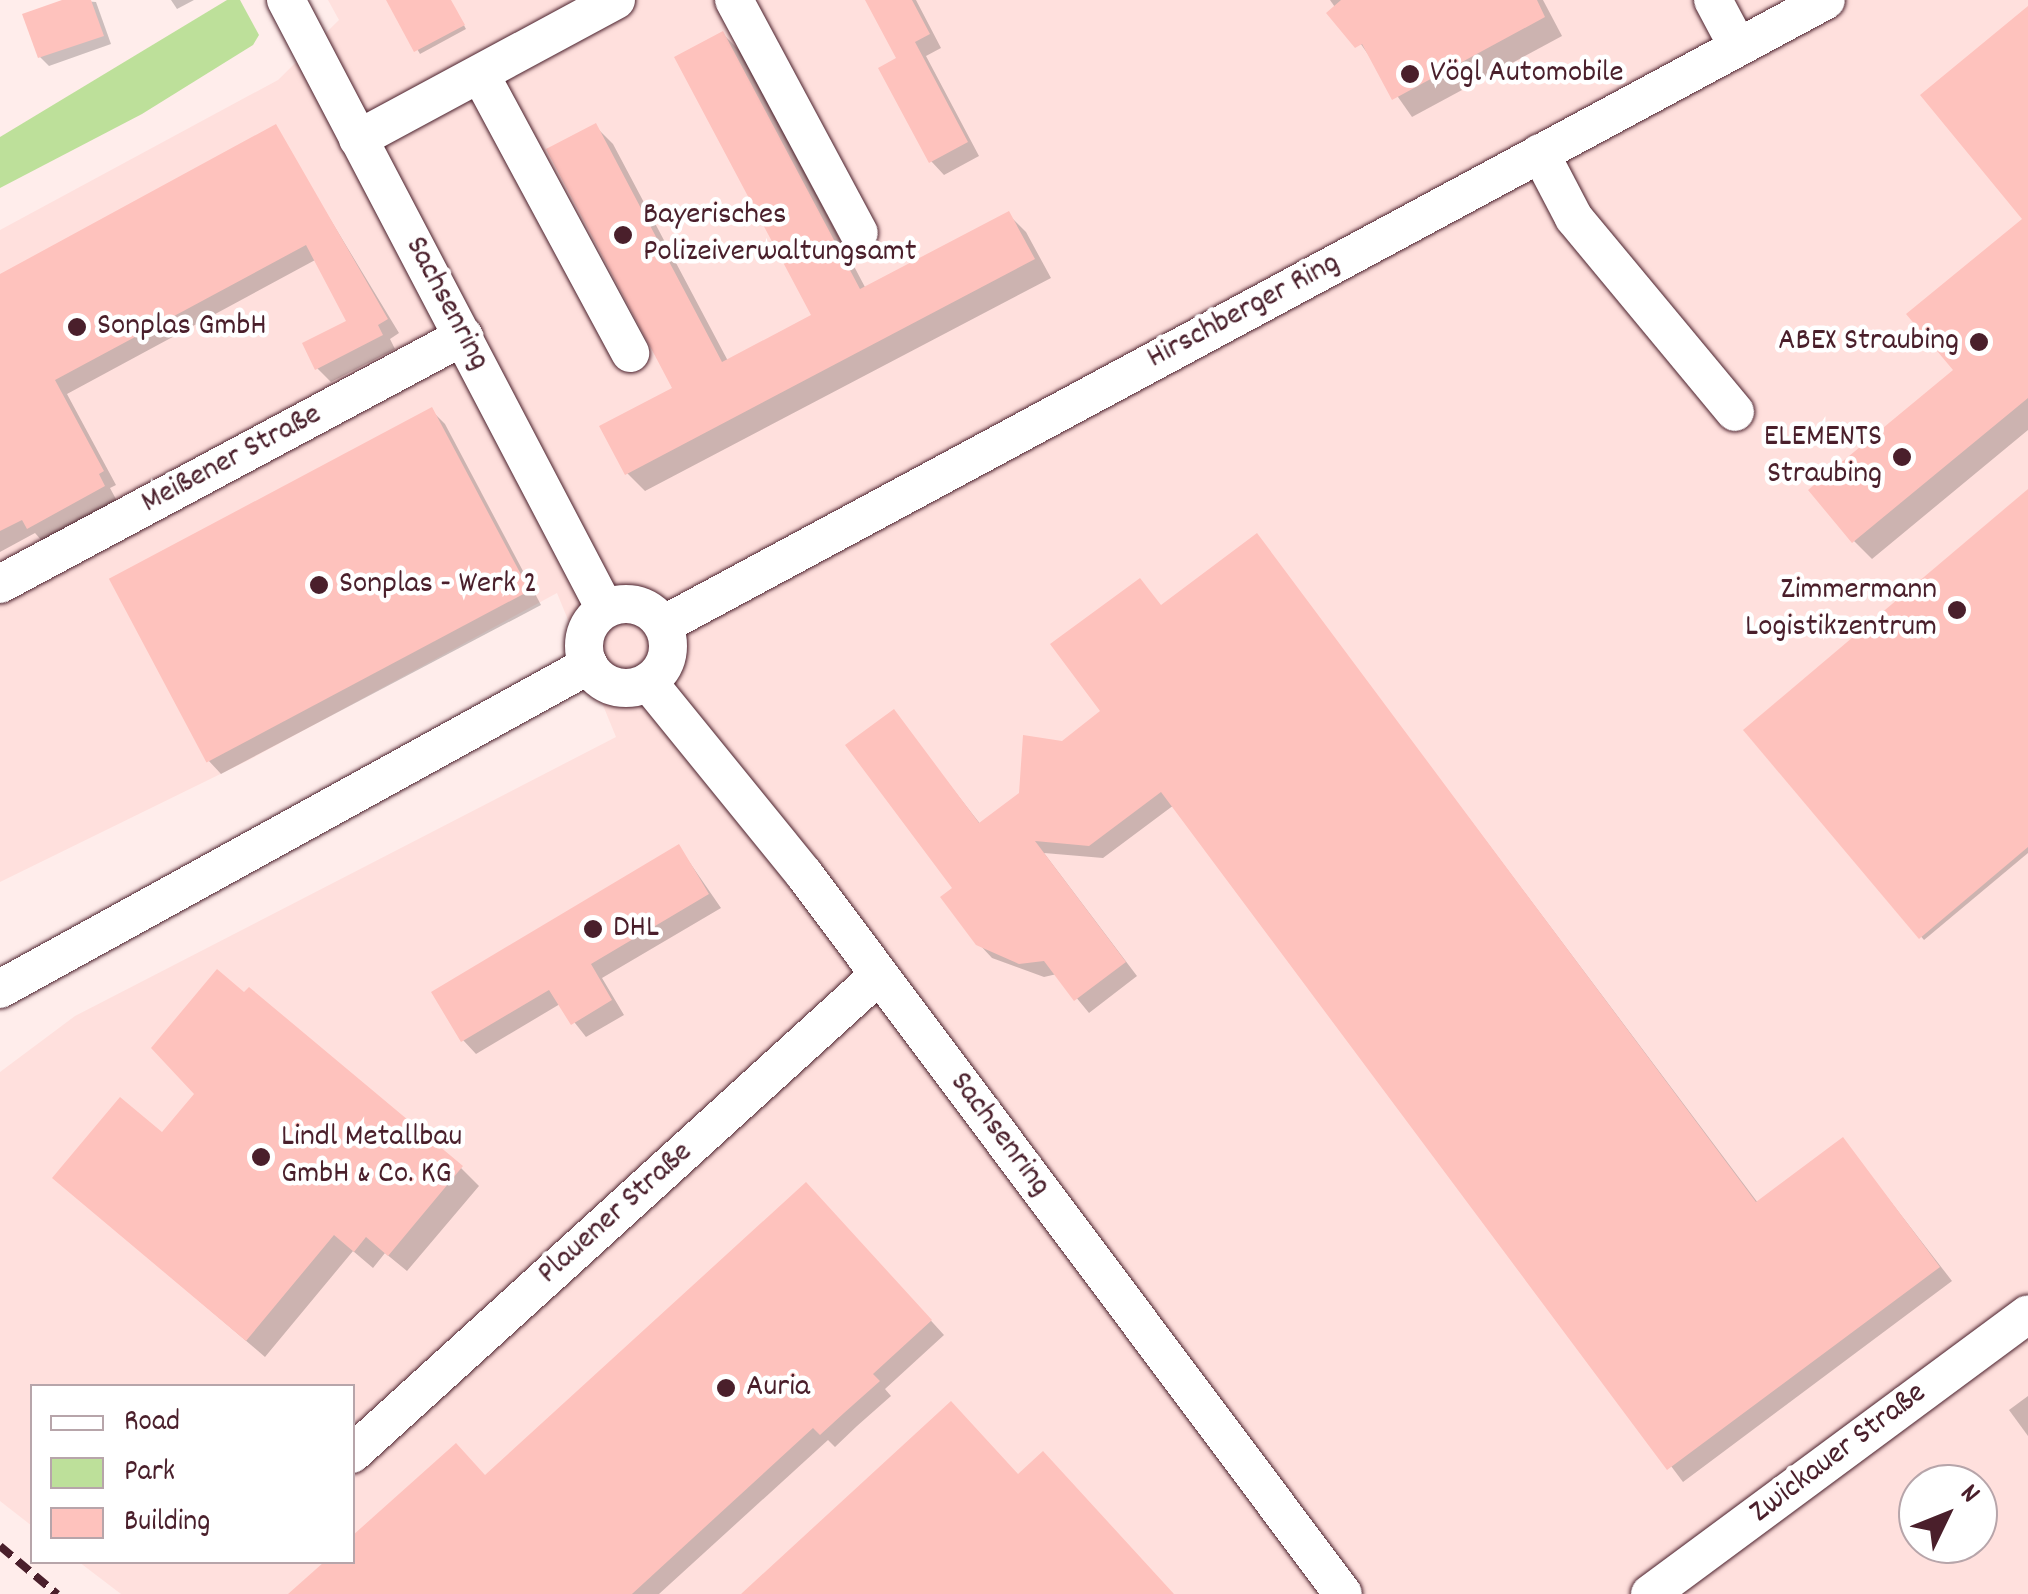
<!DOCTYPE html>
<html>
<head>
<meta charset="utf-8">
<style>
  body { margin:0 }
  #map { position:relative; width:2028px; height:1594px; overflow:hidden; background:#ffedeb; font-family:Dekko,sans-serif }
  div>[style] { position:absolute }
  .built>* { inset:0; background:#ffe0dd }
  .green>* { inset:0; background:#bde09a }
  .shadow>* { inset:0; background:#0003 }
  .building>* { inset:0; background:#fec2bd; transform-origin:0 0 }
  .roads { filter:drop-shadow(0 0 2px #4a1f2b) drop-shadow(0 0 2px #4a1f2b) }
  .minor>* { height:38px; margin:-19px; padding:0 19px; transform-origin:19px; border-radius:19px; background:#fff }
  .minor>.ring { margin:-19px; padding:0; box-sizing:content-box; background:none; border:38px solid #fff; border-radius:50% }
  .rail>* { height:8px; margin-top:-4px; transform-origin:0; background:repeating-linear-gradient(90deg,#4a1f2b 0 15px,transparent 0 23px) }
  .dots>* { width:28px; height:28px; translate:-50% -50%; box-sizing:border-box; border:5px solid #fff; border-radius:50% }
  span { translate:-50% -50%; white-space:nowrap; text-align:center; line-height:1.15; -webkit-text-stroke:9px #fff; paint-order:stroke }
  .poi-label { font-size:32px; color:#4a1f2b }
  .left { translate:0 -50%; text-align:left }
  .right { translate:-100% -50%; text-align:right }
  .street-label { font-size:32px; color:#4a1f2b }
  .legend { position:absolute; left:30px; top:1384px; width:325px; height:180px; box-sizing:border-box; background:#fff; border:2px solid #b7a5aa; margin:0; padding:12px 18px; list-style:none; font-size:30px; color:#4a1f2b }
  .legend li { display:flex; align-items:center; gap:20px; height:50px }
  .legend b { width:50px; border:2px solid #b7a5aa }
  .north { position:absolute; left:1898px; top:1464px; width:100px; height:100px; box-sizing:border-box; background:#fff; border:2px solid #b7a5aa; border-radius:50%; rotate:47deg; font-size:28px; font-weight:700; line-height:40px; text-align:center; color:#4a1f2b }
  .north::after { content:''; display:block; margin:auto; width:35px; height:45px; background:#4a1f2b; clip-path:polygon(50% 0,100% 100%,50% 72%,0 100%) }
</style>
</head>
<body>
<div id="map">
  <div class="built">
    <div style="clip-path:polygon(evenodd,328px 0,2028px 0,2028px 1594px,121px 1594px,79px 1562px,352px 1562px,352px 1386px,32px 1386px,32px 1526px,0 1501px,0 1072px,75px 1016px,616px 737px,557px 593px,249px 760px,0 882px,0 230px,278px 80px,339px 20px,328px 0,1918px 1484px,1978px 1484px,1978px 1544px,1918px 1544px,1918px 1484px)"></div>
  </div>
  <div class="green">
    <div style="clip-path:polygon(227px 0,240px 0,259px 35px,253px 45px,142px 114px,0 188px,0 137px)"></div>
  </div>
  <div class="shadow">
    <div style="clip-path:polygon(70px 0,96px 2px,111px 44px,49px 66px,40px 57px)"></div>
    <div style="clip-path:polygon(171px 0,194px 0,177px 9px)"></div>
    <div style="clip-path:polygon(389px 0,450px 0,466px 29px,420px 54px)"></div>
    <div style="clip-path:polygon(868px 0,916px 0,941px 48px,926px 56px,979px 156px,944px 175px,931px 161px,899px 59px)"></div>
    <div style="clip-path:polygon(1330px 0,1543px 0,1562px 36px,1412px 117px)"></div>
    <div style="clip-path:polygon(2028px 9px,2028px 430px,1872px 559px,1854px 541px,1956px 371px,2026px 219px)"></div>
    <div style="clip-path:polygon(723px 34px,741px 52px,866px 289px,1008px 214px,1026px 232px,1051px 278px,645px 491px,627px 473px,676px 389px,595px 126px,613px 144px,728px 361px,814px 316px)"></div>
    <div style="clip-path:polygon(275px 128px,399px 333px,390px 339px,395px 349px,331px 382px,317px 368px,350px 322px,317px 259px,67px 394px,116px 485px,110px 488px,117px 501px,42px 541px,35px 533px,0 552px,0 276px)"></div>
    <div style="clip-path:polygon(432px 411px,445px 424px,541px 605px,221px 774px,208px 760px)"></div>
    <div style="clip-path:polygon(2028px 493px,2028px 853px,1924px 940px,1747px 730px)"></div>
    <div style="clip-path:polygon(1257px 536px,1758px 1203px,1843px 1140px,1952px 1281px,1683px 1482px,1174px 805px,1103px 858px,1044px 853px,1137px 976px,1089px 1013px,1057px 974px,1044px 977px,992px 958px,978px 943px,893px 712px,981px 825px,1021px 795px,1062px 744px,1104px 712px,1139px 581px,1162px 607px)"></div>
    <div style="clip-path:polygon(679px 847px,721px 908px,602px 978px,624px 1015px,586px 1037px,560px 1004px,476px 1054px,463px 1040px)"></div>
    <div style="clip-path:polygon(163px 1136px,461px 1168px,479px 1186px,407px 1271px,385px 1253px,373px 1268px,353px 1251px,265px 1357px,55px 1178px)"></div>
    <div style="clip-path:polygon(820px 1199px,944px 1335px,885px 1389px,891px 1396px,857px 1426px,835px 1447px,828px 1440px,659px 1594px,292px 1594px,328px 1562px,352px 1562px,486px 1478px)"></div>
    <div style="clip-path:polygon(2028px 1396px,2028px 1436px,2009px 1410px)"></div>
  </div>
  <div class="building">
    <div style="clip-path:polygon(62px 0,91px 0,104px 36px,38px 58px,22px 14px)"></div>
    <div style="clip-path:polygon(386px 0,451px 0,465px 25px,414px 52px)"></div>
    <div style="clip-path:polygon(865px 0,912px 0,930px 34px,915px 42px,968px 142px,929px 163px,878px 68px,896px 58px)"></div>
    <div style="clip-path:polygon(1341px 0,1537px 0,1545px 17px,1392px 100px,1362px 44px,1355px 48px,1326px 13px)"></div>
    <div style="clip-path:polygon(2028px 6px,2028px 398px,1852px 543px,1808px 490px,1953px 370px,1906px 314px,2022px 219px,1920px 95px)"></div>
    <div style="clip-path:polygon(723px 31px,860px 289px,1009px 211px,1035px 259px,625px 475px,599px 426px,672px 388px,546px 149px,596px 123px,722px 362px,811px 315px,674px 57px)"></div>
    <div style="clip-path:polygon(276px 124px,388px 319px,378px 325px,383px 335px,315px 370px,302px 343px,346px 321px,306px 245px,55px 380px,104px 471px,99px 474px,105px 486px,27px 529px,22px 520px,0 531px,0 274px)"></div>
    <div style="left:432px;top:407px;width:208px;height:366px;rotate:62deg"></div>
    <div style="clip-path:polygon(2028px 489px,2028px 847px,1919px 939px,1743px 730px)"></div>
    <div style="clip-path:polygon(1257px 533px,1756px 1202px,1843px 1137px,1940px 1267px,1667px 1470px,1161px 792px,1089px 846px,1035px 841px,1126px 962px,1074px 1001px,1044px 961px,1019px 964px,976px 945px,940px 897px,952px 888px,845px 745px,894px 709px,979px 823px,1019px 793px,1023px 735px,1062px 741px,1100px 711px,1050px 644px,1140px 578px,1161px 605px)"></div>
    <div style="clip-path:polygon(679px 844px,709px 894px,591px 964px,612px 1000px,571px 1025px,549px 990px,461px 1042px,431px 992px)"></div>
    <div style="clip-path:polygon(217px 969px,244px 992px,249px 987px,463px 1166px,388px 1256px,366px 1237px,354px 1252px,334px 1235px,246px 1341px,52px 1178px,120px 1097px,162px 1132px,194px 1094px,151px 1048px)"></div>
    <div style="clip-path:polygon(806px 1182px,932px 1320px,873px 1374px,880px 1381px,844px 1413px,820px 1435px,813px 1428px,632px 1594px,288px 1594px,324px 1562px,352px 1562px,352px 1536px,456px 1443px,485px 1475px)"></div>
    <div style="clip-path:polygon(951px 1401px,1018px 1474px,1043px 1451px,1174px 1594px,741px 1594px)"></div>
  </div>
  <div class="roads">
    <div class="minor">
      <div style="left:286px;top:0;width:687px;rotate:62.35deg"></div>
      <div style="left:734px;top:0;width:264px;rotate:61.8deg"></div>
      <div style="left:1713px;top:0;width:53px;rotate:62deg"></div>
      <div style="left:480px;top:74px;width:317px;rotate:61.7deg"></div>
      <div style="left:358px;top:139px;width:293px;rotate:-28.3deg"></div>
      <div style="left:1540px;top:153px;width:73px;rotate:62.4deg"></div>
      <div style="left:1574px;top:218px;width:252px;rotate:50.3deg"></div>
      <div style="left:0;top:584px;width:526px;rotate:-28.12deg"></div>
      <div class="ring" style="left:584px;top:604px;width:46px;height:46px"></div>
      <div style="left:663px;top:625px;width:1320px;rotate:-28.25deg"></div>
      <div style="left:648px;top:682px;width:247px;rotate:50.9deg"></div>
      <div style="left:804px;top:874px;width:899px;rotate:53.18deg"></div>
      <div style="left:0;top:989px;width:672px;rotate:-28.81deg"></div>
      <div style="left:352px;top:1454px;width:712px;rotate:-42.27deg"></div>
      <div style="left:1650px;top:1594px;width:470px;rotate:-36.5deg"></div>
    </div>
  </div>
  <div class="rail">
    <div style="left:0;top:1546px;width:75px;rotate:40.1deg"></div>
  </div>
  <div class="dots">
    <div style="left:1410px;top:74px;background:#4a1f2b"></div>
    <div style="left:623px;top:235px;background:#4a1f2b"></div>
    <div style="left:77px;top:327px;background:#4a1f2b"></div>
    <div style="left:1979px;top:342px;background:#4a1f2b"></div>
    <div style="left:1902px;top:457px;background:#4a1f2b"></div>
    <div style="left:319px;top:585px;background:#4a1f2b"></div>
    <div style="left:1957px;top:610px;background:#4a1f2b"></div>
    <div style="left:593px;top:929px;background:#4a1f2b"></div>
    <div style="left:261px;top:1157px;background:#4a1f2b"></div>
    <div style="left:726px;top:1388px;background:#4a1f2b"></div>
  </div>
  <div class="poi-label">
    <span class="left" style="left:1430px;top:74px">Vögl Automobile</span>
    <span class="left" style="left:643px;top:235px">Bayerisches<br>Polizeiverwaltungsamt</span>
    <span class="left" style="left:97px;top:327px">Sonplas GmbH</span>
    <span class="right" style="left:1959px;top:342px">ABEX Straubing</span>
    <span class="right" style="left:1882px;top:457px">ELEMENTS<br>Straubing</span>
    <span class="left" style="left:339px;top:585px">Sonplas - Werk 2</span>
    <span class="right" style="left:1937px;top:610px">Zimmermann<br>Logistikzentrum</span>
    <span class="left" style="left:613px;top:929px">DHL</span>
    <span class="left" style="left:281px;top:1157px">Lindl Metallbau<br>GmbH &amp; Co. KG</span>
    <span class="left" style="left:746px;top:1388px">Auria</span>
  </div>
  <div class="street-label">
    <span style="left:446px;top:304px;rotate:62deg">Sachsenring</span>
    <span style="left:1244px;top:312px;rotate:-28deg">Hirschberger Ring</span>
    <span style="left:232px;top:460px;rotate:-28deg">Meißener Straße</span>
    <span style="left:999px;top:1135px;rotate:53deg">Sachsenring</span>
    <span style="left:616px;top:1214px;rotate:-42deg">Plauener Straße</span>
    <span style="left:1839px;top:1454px;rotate:-37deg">Zwickauer Straße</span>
  </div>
  <ul class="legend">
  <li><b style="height:12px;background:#fff"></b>Road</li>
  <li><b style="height:28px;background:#bde09a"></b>Park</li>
  <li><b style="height:28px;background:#fec2bd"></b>Building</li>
  </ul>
  <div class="north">N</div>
</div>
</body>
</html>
